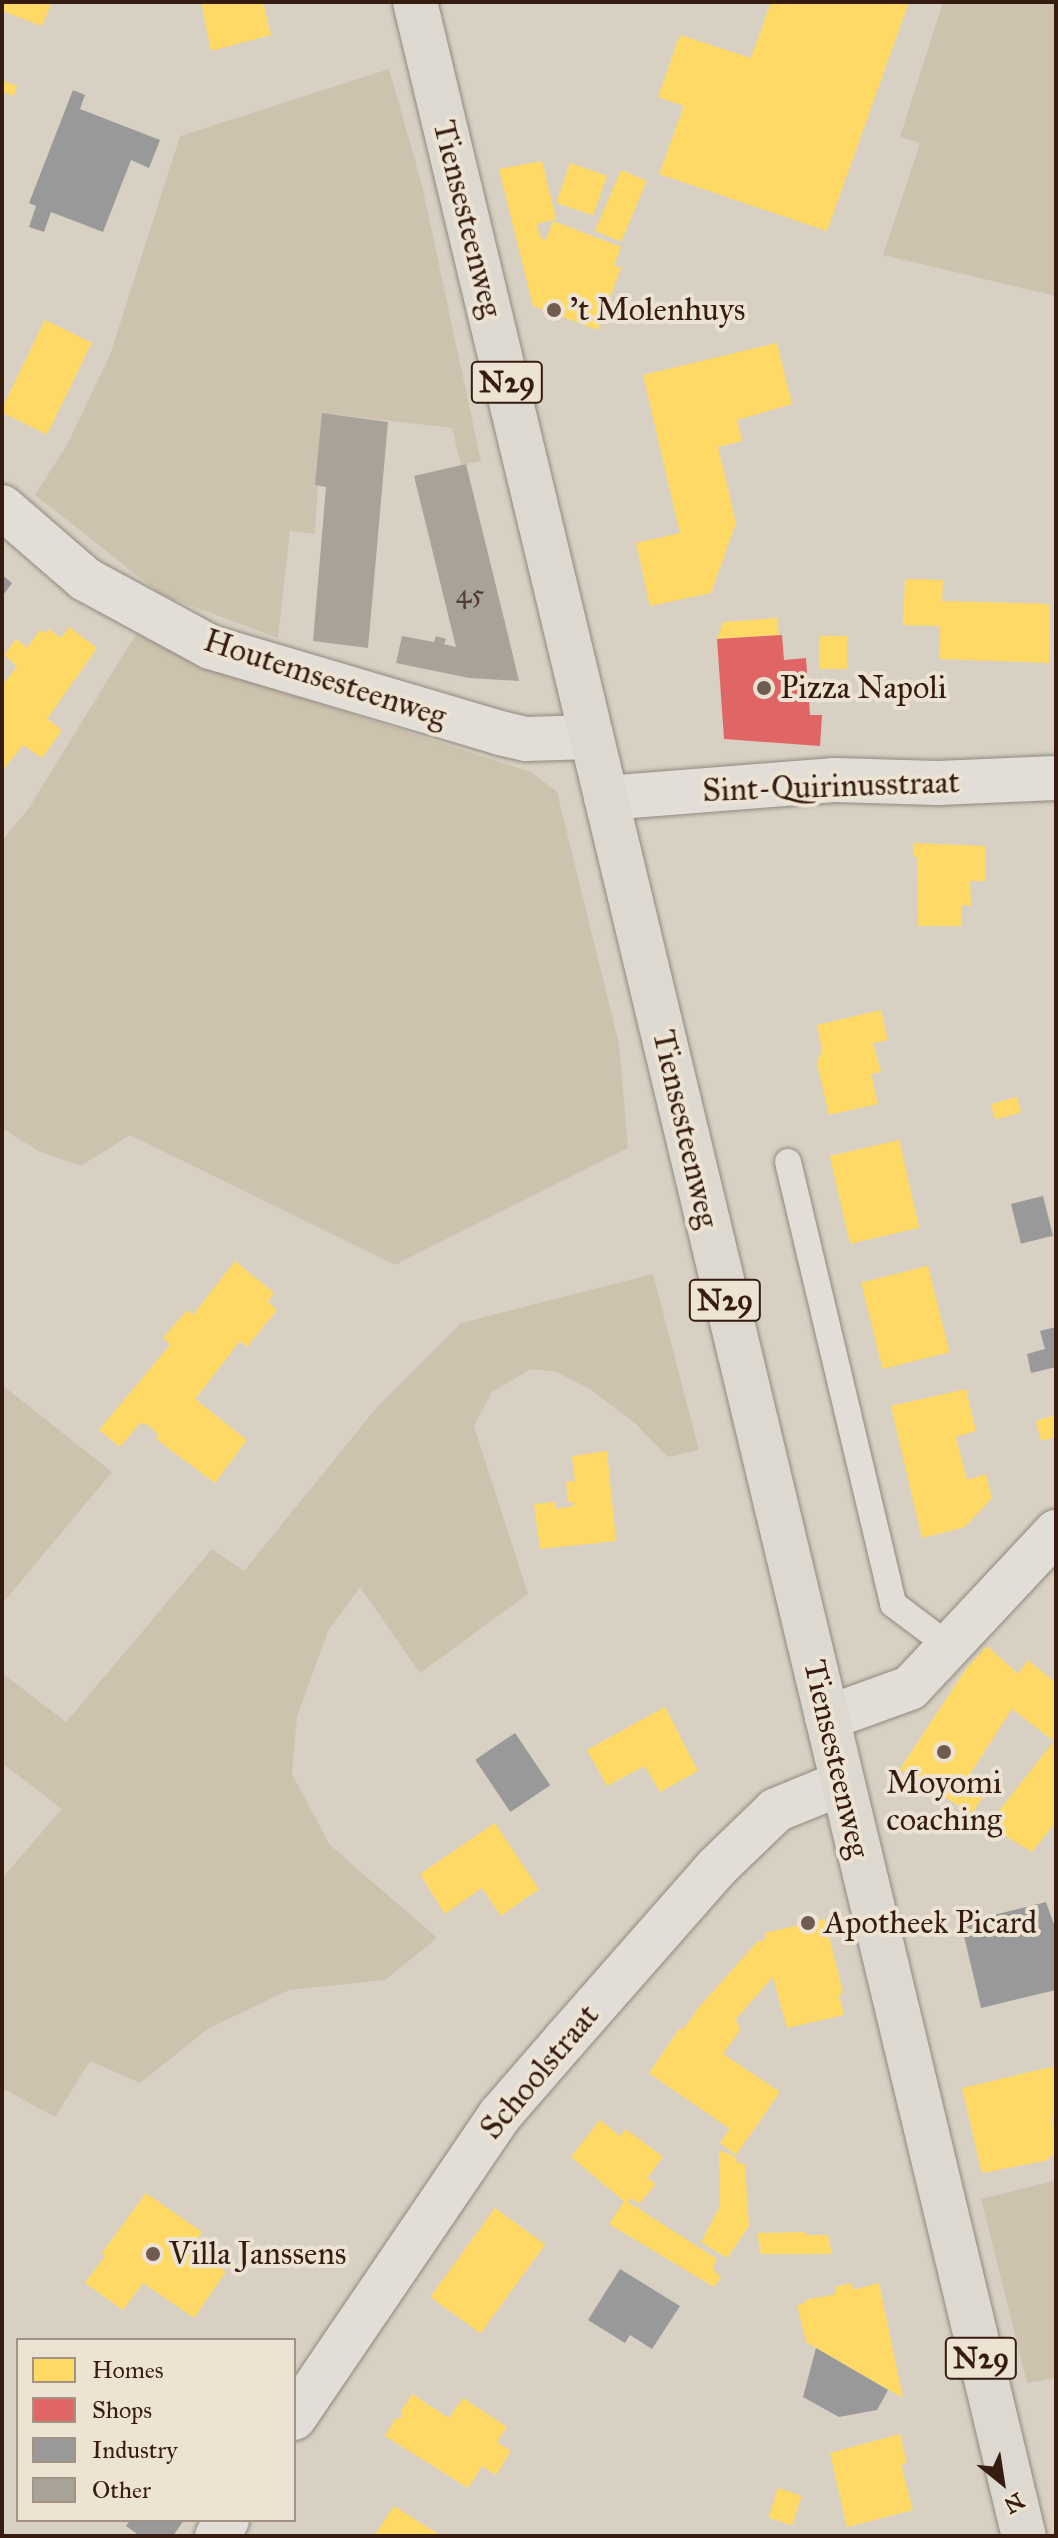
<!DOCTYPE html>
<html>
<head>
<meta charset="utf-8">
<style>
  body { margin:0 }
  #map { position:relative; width:1058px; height:2538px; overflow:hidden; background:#d8d1c3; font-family:"IM FELL Great Primer",serif }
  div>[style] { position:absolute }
  .green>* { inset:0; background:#cdc2ae }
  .homes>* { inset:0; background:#ffd966; transform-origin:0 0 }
  .shops>* { inset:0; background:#e06666 }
  .industry>* { inset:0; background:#999; transform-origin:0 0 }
  .building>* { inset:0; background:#a9a298 }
  .roads { filter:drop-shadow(0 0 2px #90887f) drop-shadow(0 0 2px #90887f) }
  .service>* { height:26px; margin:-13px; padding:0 13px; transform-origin:13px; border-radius:13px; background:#e2ded7 }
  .minor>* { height:44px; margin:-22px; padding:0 22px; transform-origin:22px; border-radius:22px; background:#e2ded7 }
  .tertiary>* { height:44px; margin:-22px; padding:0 22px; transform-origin:22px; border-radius:22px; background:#e2ded7 }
  .primary>* { height:44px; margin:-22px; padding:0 22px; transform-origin:22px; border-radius:22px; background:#ddd9d0 }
  .dots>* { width:22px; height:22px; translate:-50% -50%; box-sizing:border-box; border:4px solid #ece3d2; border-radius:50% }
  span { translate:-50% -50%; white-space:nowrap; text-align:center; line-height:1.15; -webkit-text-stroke:8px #ece3d2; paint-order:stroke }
  .number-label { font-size:28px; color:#533d33 }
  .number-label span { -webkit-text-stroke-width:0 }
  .shield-label span { padding:2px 6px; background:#ece3d2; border:2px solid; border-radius:6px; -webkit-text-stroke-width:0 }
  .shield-label { font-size:30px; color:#361b11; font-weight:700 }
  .street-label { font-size:32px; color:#361b11 }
  .poi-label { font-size:32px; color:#361b11 }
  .left { translate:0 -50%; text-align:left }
  .frame { position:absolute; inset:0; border:4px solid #361b11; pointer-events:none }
  .legend { position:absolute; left:16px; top:2338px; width:280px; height:184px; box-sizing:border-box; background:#ece3d2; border:2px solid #a39385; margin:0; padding:10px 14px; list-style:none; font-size:24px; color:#361b11 }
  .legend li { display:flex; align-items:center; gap:16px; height:40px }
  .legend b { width:40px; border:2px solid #a39385 }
  .north { position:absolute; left:962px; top:2442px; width:80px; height:80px; -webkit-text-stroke:6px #ece3d2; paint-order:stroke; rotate:150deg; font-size:22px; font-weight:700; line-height:32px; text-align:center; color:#361b11 }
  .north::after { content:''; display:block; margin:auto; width:28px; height:36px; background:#361b11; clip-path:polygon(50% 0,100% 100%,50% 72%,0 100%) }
</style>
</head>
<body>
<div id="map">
  <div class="green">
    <div style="clip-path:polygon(943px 2px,1056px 2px,1056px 296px,883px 255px,920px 143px,900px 137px)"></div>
    <div style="clip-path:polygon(389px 69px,422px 185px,481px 461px,461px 465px,452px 428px,322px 413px,315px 534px,290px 531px,278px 638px,162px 595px,35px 495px,67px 445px,110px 355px,180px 136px)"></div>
    <div style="clip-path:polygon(136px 634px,209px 668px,531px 772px,557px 792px,619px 1044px,628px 1148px,395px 1265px,130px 1135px,81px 1166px,38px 1151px,2px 1128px,2px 840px,27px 811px)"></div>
    <div style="clip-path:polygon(653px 1274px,699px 1450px,668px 1457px,634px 1422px,591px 1390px,556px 1372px,531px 1369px,492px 1392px,474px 1426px,528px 1594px,420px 1673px,360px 1587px,328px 1631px,297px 1717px,292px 1774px,330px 1845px,437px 1938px,385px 1980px,289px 1990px,209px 2028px,140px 2083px,90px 2061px,55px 2117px,2px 2088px,2px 1878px,62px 1809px,2px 1763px,2px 1673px,66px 1722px,212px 1549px,244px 1571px,377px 1407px,461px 1323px)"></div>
    <div style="clip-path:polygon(2px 1385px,112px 1472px,2px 1604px)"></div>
    <div style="clip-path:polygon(1056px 2180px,1056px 2378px,1027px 2383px,981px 2199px)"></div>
  </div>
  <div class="homes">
    <div style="clip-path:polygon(2px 2px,48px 2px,51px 4px,42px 26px,2px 11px)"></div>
    <div style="clip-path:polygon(201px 2px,263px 2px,271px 35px,211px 51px)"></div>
    <div style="clip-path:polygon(771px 2px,909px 2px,827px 231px,659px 174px,684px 106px,658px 97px,680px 35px,751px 58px)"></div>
    <div style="clip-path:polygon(2px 80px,17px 86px,14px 96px,2px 92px)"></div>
    <div style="clip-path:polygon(542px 161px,556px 219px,537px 224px,541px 238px,546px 240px,553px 221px,621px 247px,614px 265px,621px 268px,598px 330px,533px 306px,499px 169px)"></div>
    <div style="left:570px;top:163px;width:39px;height:42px;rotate:19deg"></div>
    <div style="left:621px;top:170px;width:28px;height:66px;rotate:23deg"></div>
    <div style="left:45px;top:320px;width:52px;height:102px;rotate:26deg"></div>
    <div style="clip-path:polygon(777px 343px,792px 404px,737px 420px,742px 441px,718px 447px,736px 523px,711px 593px,650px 606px,636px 543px,680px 533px,643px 375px)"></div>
    <div style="clip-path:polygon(905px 579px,943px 580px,942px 601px,1050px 604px,1049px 663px,939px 659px,940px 626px,903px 625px)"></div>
    <div style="clip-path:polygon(777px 618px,779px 635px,717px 639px,723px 622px)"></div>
    <div style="clip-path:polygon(69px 627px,97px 648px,47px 719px,62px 730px,42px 758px,23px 745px,4px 769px,2px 686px,17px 666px,4px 655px,16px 639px,27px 648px,40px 630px,45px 633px,49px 629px,61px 638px)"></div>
    <div style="left:819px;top:636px;width:28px;height:33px"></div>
    <div style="clip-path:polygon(913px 843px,986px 846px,986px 881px,970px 881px,971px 906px,961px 905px,962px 926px,918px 926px,917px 857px,913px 857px)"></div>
    <div style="clip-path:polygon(881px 1010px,888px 1040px,873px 1043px,881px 1072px,871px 1074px,878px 1104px,829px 1115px,817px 1063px,822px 1050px,817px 1025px)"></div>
    <div style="left:1017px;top:1097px;width:16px;height:27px;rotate:75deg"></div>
    <div style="left:899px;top:1140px;width:90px;height:71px;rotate:77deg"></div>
    <div style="clip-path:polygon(235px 1261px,274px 1293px,268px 1302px,277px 1310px,247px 1347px,240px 1341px,195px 1399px,247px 1440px,215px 1483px,156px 1439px,159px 1435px,148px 1425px,140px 1423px,120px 1447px,99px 1430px,170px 1345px,163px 1338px,187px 1310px,193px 1315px)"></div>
    <div style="left:928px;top:1266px;width:89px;height:69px;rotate:76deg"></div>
    <div style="clip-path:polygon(966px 1389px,976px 1431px,956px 1437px,967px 1480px,986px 1474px,992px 1498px,965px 1527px,922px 1538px,891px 1406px)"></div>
    <div style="clip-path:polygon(1056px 1415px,1056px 1437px,1041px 1441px,1036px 1421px)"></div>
    <div style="clip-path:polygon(607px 1451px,616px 1541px,540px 1549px,534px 1504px,555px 1502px,556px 1509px,574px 1506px,574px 1502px,568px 1502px,566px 1482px,575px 1481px,572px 1456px)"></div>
    <div style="clip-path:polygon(987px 1646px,1018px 1674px,1028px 1660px,1056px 1683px,1056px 1822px,1032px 1852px,988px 1825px,1054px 1741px,1012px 1709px,966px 1780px,986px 1792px,972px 1814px,900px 1769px,966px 1669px)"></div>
    <div style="clip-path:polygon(665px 1707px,698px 1771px,660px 1792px,645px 1766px,607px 1786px,587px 1750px)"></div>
    <div style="clip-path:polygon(495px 1823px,539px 1889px,501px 1916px,482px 1888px,445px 1914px,420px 1874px)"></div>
    <div style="clip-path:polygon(825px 1919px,843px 1993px,839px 1995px,844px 2015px,787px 2028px,773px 1977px,736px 2019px,740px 2030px,723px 2054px,780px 2092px,736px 2155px,720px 2143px,730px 2129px,649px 2073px,680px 2028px,683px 2030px,700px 2006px,757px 1942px,766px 1939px,765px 1933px)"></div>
    <div style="clip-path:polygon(1056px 2066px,1056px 2117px,1052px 2118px,1056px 2155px,1048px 2157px,1049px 2160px,982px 2173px,962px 2088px)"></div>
    <div style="clip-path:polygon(600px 2120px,620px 2136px,626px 2129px,663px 2157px,647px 2178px,656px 2184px,639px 2204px,631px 2198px,628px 2202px,717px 2259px,713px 2268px,721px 2278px,714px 2287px,609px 2224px,624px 2201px,571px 2157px)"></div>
    <div style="clip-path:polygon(719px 2150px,736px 2157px,737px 2163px,745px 2164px,749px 2226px,727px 2258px,701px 2242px,720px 2206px)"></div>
    <div style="clip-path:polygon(146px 2193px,202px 2232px,192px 2247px,226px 2272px,194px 2318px,143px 2283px,123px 2310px,85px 2283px,105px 2256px,102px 2253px)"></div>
    <div style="left:495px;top:2208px;width:62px;height:110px;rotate:36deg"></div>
    <div style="clip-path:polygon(805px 2232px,805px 2235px,828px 2235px,832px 2254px,761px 2254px,757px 2233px)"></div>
    <div style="clip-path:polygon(852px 2283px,853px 2290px,879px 2283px,903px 2398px,806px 2342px,797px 2305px,806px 2303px,805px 2300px,836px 2294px,835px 2287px)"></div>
    <div style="clip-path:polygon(412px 2394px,449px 2418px,463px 2398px,507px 2427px,497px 2442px,511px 2451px,496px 2475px,482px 2466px,468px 2488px,385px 2436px,395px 2419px,402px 2418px,401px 2411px)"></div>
    <div style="clip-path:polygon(900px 2434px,907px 2463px,901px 2464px,913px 2510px,847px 2527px,830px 2453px)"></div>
    <div style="left:778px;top:2488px;width:25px;height:31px;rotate:18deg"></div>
    <div style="clip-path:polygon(394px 2506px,441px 2536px,374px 2536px)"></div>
  </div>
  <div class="shops">
    <div style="clip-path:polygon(782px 635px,784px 660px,806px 658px,810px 715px,822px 715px,820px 746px,724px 739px,717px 639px)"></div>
  </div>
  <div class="industry">
    <div style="clip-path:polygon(73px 90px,85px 95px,80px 109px,160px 140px,149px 168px,131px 160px,103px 232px,51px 212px,44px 232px,29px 227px,36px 206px,29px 203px)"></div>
    <div style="clip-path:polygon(2px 575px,12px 583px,2px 597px)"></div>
    <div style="left:1043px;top:1196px;width:41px;height:33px;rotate:76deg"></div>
    <div style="clip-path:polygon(1056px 1327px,1056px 1367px,1031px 1373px,1027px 1354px,1045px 1349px,1040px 1331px)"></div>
    <div style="left:515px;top:1733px;width:63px;height:48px;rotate:56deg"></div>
    <div style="clip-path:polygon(1046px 1902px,1056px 1930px,1056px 1990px,981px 2008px,961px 1923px)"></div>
    <div style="clip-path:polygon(620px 2269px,680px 2306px,652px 2349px,630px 2335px,625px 2343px,588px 2320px)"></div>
    <div style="clip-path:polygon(816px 2348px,888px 2390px,877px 2410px,839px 2417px,803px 2397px)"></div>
    <div style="clip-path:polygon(130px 2520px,184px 2520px,173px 2536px,140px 2536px,126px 2526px)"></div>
  </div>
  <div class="building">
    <div style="clip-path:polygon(322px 413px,388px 422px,368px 648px,313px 641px,326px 487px,315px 485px)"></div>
    <div style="clip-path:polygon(466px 464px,509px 639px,519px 681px,469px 678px,396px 663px,402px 636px,434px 642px,436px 636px,446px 639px,444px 644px,456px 647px,414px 476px)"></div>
  </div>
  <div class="roads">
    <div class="service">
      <div style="left:788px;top:1162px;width:454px;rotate:76.6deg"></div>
      <div style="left:893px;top:1604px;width:70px;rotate:36.9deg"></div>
    </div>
    <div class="minor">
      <div style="left:827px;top:1718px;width:88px;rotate:-19.9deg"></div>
      <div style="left:910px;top:1688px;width:214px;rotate:-46.9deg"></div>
    </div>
    <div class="tertiary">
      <div style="left:2px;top:507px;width:110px;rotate:40.9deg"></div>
      <div style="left:85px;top:579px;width:142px;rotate:28.5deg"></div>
      <div style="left:210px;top:647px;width:302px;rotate:16.5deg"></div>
      <div style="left:500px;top:733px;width:27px;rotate:13deg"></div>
      <div style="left:526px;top:739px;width:65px;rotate:-1.8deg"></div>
      <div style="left:606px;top:798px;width:229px;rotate:-4.5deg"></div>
      <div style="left:834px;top:780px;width:104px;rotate:1.7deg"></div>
      <div style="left:938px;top:783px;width:118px;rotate:-2.4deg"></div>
      <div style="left:294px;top:2418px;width:366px;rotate:-55.8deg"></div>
      <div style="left:500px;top:2115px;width:99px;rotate:-49.1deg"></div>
      <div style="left:565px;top:2040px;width:229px;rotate:-48.7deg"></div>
      <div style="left:716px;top:1868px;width:83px;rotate:-44deg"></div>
      <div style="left:776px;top:1810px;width:71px;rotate:-22.2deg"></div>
      <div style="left:217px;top:2536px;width:19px;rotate:-58deg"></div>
    </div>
    <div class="primary">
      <div style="left:415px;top:2px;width:2606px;rotate:76.49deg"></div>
    </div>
  </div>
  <div class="dots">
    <div style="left:554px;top:310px;background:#6f5b4f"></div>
    <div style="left:764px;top:688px;background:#6f5b4f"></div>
    <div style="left:944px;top:1752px;background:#6f5b4f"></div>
    <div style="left:808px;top:1923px;background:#6f5b4f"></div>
    <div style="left:153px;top:2254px;background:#6f5b4f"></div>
  </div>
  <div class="number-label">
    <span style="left:470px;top:594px">45</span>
  </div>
  <div class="shield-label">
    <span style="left:507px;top:382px">N29</span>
    <span style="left:725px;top:1300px">N29</span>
    <span style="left:981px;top:2358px">N29</span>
  </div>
  <div class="street-label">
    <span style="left:467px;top:219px;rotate:76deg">Tiensesteenweg</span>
    <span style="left:325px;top:679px;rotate:18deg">Houtemsesteenweg</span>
    <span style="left:831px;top:787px;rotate:-2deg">Sint-Quirinusstraat</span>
    <span style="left:685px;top:1129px;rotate:77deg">Tiensesteenweg</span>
    <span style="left:836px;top:1759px;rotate:77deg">Tiensesteenweg</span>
    <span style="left:540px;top:2072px;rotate:-50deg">Schoolstraat</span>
  </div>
  <div class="poi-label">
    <span class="left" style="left:570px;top:310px">'t Molenhuys</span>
    <span class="left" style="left:780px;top:688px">Pizza Napoli</span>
    <span style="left:944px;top:1802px">Moyomi<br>coaching</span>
    <span class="left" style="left:824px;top:1923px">Apotheek Picard</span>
    <span class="left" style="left:169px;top:2254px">Villa Janssens</span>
  </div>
  <div class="frame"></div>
  <ul class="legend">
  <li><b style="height:22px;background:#ffd966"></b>Homes</li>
  <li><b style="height:22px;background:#e06666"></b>Shops</li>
  <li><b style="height:22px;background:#999"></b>Industry</li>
  <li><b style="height:22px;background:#a9a298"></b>Other</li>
  </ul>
  <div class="north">N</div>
</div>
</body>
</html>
